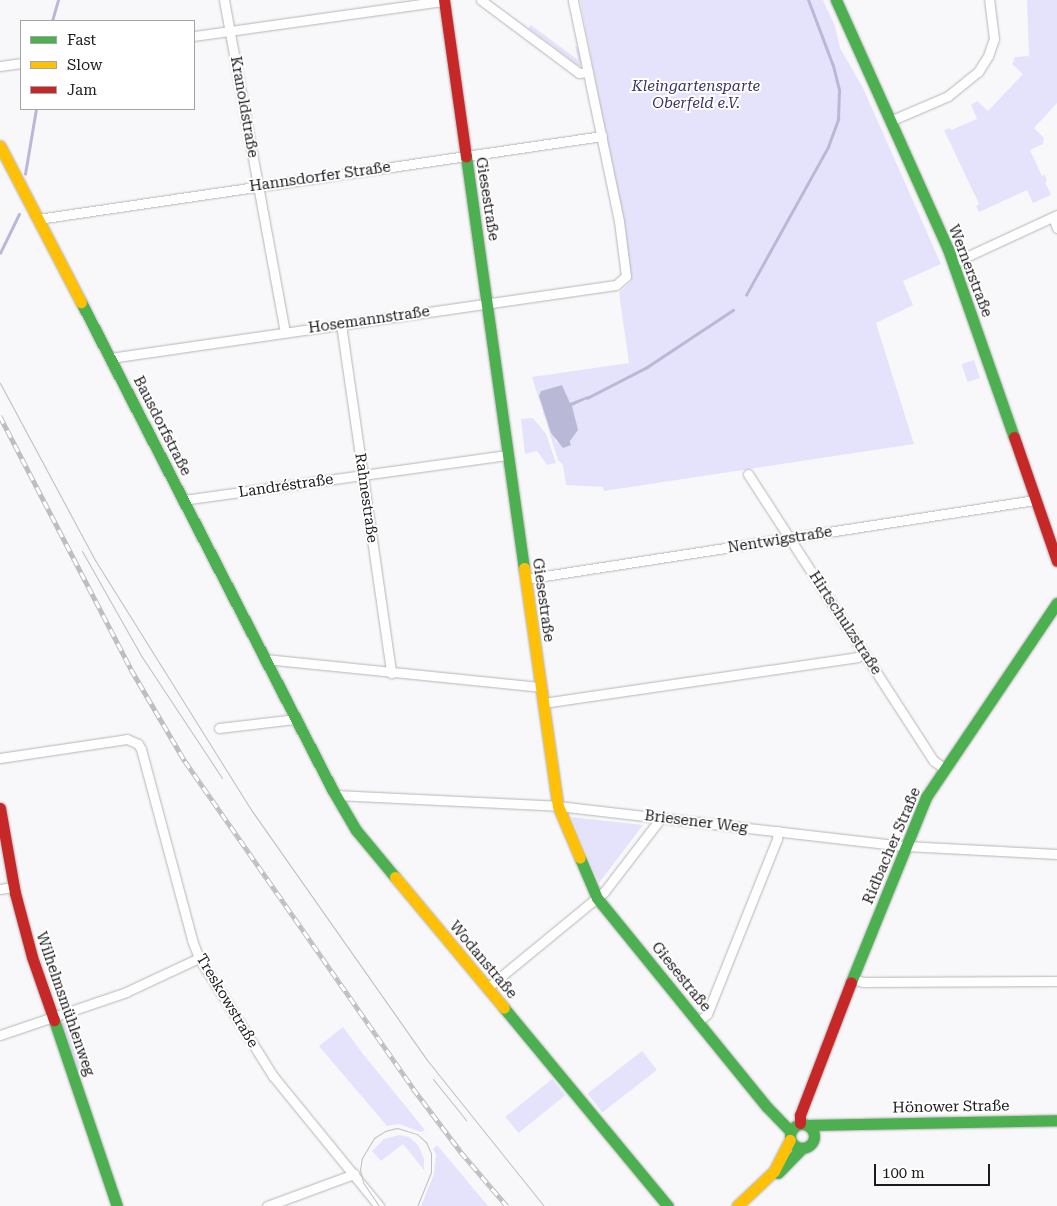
<!DOCTYPE html>
<html>
<head>
<meta charset="utf-8">
<style>
  body { margin:0 }
  #map { position:relative; width:1057px; height:1206px; overflow:hidden; background:#f8f8fb; font-family:"Roboto Serif",serif }
  div>[style] { position:absolute }
  .green>* { inset:0; background:#e4e3fb; transform-origin:0 0 }
  .water>* { inset:0; background:#bab8d7 }
  .stream>* { height:2.5px; margin:-1.25px; padding:0 1.25px; transform-origin:1.25px; border-radius:1.25px; background:#bab8d7 }
  .roads { filter:drop-shadow(0 0 1px #b5b5b7) drop-shadow(0 0 1px #b5b5b7) }
  .street>* { height:9px; margin:-4.5px; padding:0 4.5px; transform-origin:4.5px; border-radius:4.5px; background:#fefefe }
  .fast>* { height:11px; margin:-5.5px; padding:0 5.5px; transform-origin:5.5px; border-radius:5.5px; background:#4caf50 }
  .fast>.ring { margin:-5.5px; padding:0; box-sizing:content-box; background:none; border:11px solid #4caf50; border-radius:50% }
  .slow>* { height:11px; margin:-5.5px; padding:0 5.5px; transform-origin:5.5px; border-radius:5.5px; background:#ffc107 }
  .jam>* { height:11px; margin:-5.5px; padding:0 5.5px; transform-origin:5.5px; border-radius:5.5px; background:#c62828 }
  .tram>* { height:1px; margin:-0.5px; padding:0 0.5px; transform-origin:0.5px; border-radius:0.5px; background:#bebebf }
  .rail>* { height:4.5px; margin-top:-2.25px; transform-origin:0; background:repeating-linear-gradient(90deg,#fff 0 8px,#bebebf 0 16px); box-sizing:border-box; border-block:1px solid #bebebf }
  span { translate:-50% -50%; white-space:nowrap; text-align:center; line-height:1.15; -webkit-text-stroke:4px #fff; paint-order:stroke }
  .park-label { font-size:15px; color:#39336a; font-style:italic }
  .street-label { font-size:15px; color:#1b1b1d }
  .legend { position:absolute; left:20px; top:20px; width:175px; height:90px; box-sizing:border-box; background:#fff; border:1px solid #a4a4a5; margin:0; padding:6px 9px; list-style:none; font-size:15px; color:#1b1b1d }
  .legend li { display:flex; align-items:center; gap:10px; height:25px }
  .legend b { width:25px; border:1px solid #a4a4a5 }
  .scale { position:absolute; left:874px; top:1164px; width:116px; height:22px; box-sizing:border-box; border:2px solid #1b1b1d; border-top:0; padding-left:6px; font-size:15px; line-height:18px; white-space:nowrap; color:#1b1b1d; -webkit-text-stroke:4px #fff; paint-order:stroke }
</style>
</head>
<body>
<div id="map">
  <div class="green">
    <div style="clip-path:polygon(evenodd,580px 0,823px 0,835px 26px,840px 48px,863px 88px,941px 264px,903px 281px,913px 305px,876px 323px,914px 444px,604px 491px,603px 487px,566px 485px,563px 465px,558px 460px,532px 377px,629px 363px,619px 293px,631px 281px,622px 220px,580px 0,562px 385px,570px 405px,571px 445px,556px 442px,539px 396px,541px 391px,562px 385px)"></div>
    <div style="clip-path:polygon(1027px 0,1057px 0,1057px 103px,1034px 128px,1044px 138px,1043px 144px,1030px 150px,1042px 176px,1045px 175px,1047px 181px,1045px 182px,1051px 195px,1033px 203px,1027px 190px,979px 212px,976px 206px,979px 204px,944px 130px,950px 128px,951px 130px,977px 119px,971px 105px,977px 101px,988px 111px,1023px 74px,1012px 64px,1015px 57px,1029px 56px)"></div>
    <div style="clip-path:polygon(531px 25px,578px 60px,575px 46px,579px 48px,582px 65px,579px 66px,528px 28px)"></div>
    <div style="left:974px;top:360px;width:19px;height:13px;rotate:72deg"></div>
    <div style="clip-path:polygon(533px 418px,546px 434px,556px 463px,547px 465px,537px 451px,525px 454px,521px 419px)"></div>
    <div style="clip-path:polygon(571px 817px,643px 825px,599px 883px)"></div>
    <div style="clip-path:polygon(81px 1018px,67px 1024px,85px 1078px,80px 1080px,61px 1023px)"></div>
    <div style="clip-path:polygon(343px 1027px,363px 1054px,425px 1130px,421px 1132px,399px 1124px,387px 1126px,319px 1046px)"></div>
    <div style="left:642px;top:1051px;width:24px;height:69px;rotate:52deg"></div>
    <div style="left:552px;top:1079px;width:21px;height:60px;rotate:51deg"></div>
    <div style="clip-path:polygon(399px 1135px,409px 1137px,418px 1145px,424px 1159px,424px 1170px,403px 1144px,381px 1161px,372px 1151px,384px 1139px)"></div>
    <div style="clip-path:polygon(437px 1145px,488px 1206px,421px 1206px,434px 1174px,436px 1154px,433px 1149px)"></div>
  </div>
  <div class="water">
    <div style="clip-path:polygon(562px 385px,570px 403px,588px 396px,589px 398px,572px 406px,578px 430px,570px 441px,571px 445px,563px 448px,551px 433px,539px 396px,541px 391px)"></div>
  </div>
  <div class="stream">
    <div style="left:52px;top:21px;width:22px;rotate:-74deg"></div>
    <div style="left:25px;top:174px;width:66px;rotate:-80.4deg"></div>
    <div style="left:0;top:253px;width:43px;rotate:-64deg"></div>
    <div style="left:746px;top:295px;width:169px;rotate:-61deg"></div>
    <div style="left:828px;top:147px;width:30px;rotate:-70deg"></div>
    <div style="left:838px;top:119px;width:29px;rotate:-88deg"></div>
    <div style="left:839px;top:90px;width:25px;rotate:-104deg"></div>
    <div style="left:833px;top:66px;width:71px;rotate:-110.7deg"></div>
    <div style="left:587px;top:398px;width:68px;rotate:-27.3deg"></div>
    <div style="left:647px;top:367px;width:103px;rotate:-33.5deg"></div>
  </div>
  <div class="roads">
    <div class="street">
      <div style="left:224px;top:0;width:338px;rotate:79.6deg"></div>
      <div style="left:481px;top:0;width:122px;rotate:36.7deg"></div>
      <div style="left:579px;top:73px;width:9px;rotate:-6deg"></div>
      <div style="left:194px;top:36px;width:252px;rotate:-8deg"></div>
      <div style="left:0;top:66px;width:21px;rotate:-8deg"></div>
      <div style="left:890px;top:121px;width:63px;rotate:-23.3deg"></div>
      <div style="left:948px;top:96px;width:38px;rotate:-39deg"></div>
      <div style="left:978px;top:72px;width:19px;rotate:-58deg"></div>
      <div style="left:988px;top:56px;width:18px;rotate:-71deg"></div>
      <div style="left:994px;top:39px;width:39px;rotate:-97deg"></div>
      <div style="left:1053px;top:217px;width:12px;rotate:70deg"></div>
      <div style="left:38px;top:219px;width:570px;rotate:-8.37deg"></div>
      <div style="left:953px;top:263px;width:115px;rotate:-24.8deg"></div>
      <div style="left:341px;top:324px;width:353px;rotate:81.8deg"></div>
      <div style="left:110px;top:358px;width:511px;rotate:-8.21deg"></div>
      <div style="left:616px;top:285px;width:13px;rotate:-42deg"></div>
      <div style="left:626px;top:276px;width:55px;rotate:-97.3deg"></div>
      <div style="left:619px;top:221px;width:226px;rotate:-101.8deg"></div>
      <div style="left:748px;top:474px;width:342px;rotate:57.1deg"></div>
      <div style="left:934px;top:761px;width:14px;rotate:36deg"></div>
      <div style="left:183px;top:500px;width:328px;rotate:-7.9deg"></div>
      <div style="left:525px;top:579px;width:516px;rotate:-8.81deg"></div>
      <div style="left:265px;top:659px;width:276px;rotate:5.8deg"></div>
      <div style="left:543px;top:703px;width:317px;rotate:-8.3deg"></div>
      <div style="left:857px;top:657px;width:8px;rotate:-30deg"></div>
      <div style="left:219px;top:728px;width:78px;rotate:-6.7deg"></div>
      <div style="left:0;top:758px;width:128px;rotate:-8.5deg"></div>
      <div style="left:127px;top:739px;width:12px;rotate:24deg"></div>
      <div style="left:138px;top:744px;width:6px;rotate:59deg"></div>
      <div style="left:141px;top:749px;width:198px;rotate:75deg"></div>
      <div style="left:192px;top:940px;width:19px;rotate:69deg"></div>
      <div style="left:199px;top:958px;width:139px;rotate:57.9deg"></div>
      <div style="left:273px;top:1076px;width:168px;rotate:50.8deg"></div>
      <div style="left:335px;top:795px;width:223px;rotate:2.8deg"></div>
      <div style="left:558px;top:806px;width:350px;rotate:6.6deg"></div>
      <div style="left:906px;top:846px;width:151px;rotate:3deg"></div>
      <div style="left:0;top:889px;width:13px;rotate:-9deg"></div>
      <div style="left:853px;top:979px;width:10px;rotate:17deg"></div>
      <div style="left:863px;top:982px;width:194px;rotate:-0.3deg"></div>
      <div style="left:487px;top:988px;width:151px;rotate:-39.4deg"></div>
      <div style="left:604px;top:892px;width:87px;rotate:-52.5deg"></div>
      <div style="left:657px;top:823px;width:5px;rotate:-79deg"></div>
      <div style="left:698px;top:1022px;width:12px;rotate:-42deg"></div>
      <div style="left:707px;top:1014px;width:188px;rotate:-68.2deg"></div>
      <div style="left:777px;top:839px;width:8px;rotate:-83deg"></div>
      <div style="left:0;top:1035px;width:133px;rotate:-18.8deg"></div>
      <div style="left:126px;top:992px;width:81px;rotate:-25deg"></div>
      <div style="left:267px;top:1206px;width:93px;rotate:-20.2deg"></div>
    </div>
    <div class="fast">
      <div style="left:836px;top:0;width:273px;rotate:65.8deg"></div>
      <div style="left:948px;top:249px;width:199px;rotate:70.7deg"></div>
      <div style="left:466px;top:156px;width:416px;rotate:82deg"></div>
      <div style="left:81px;top:302px;width:548px;rotate:62.73deg"></div>
      <div style="left:332px;top:789px;width:48px;rotate:59.7deg"></div>
      <div style="left:356px;top:830px;width:61px;rotate:50.3deg"></div>
      <div style="left:580px;top:858px;width:43px;rotate:67deg"></div>
      <div style="left:597px;top:898px;width:269px;rotate:50.9deg"></div>
      <div style="left:767px;top:1107px;width:33px;rotate:46deg"></div>
      <div style="left:851px;top:982px;width:200px;rotate:-67.9deg"></div>
      <div style="left:926px;top:797px;width:234px;rotate:-56deg"></div>
      <div style="left:504px;top:1008px;width:257px;rotate:50.4deg"></div>
      <div style="left:54px;top:1020px;width:196px;rotate:71.3deg"></div>
      <div class="ring" style="left:790px;top:1124px;width:13px;height:13px"></div>
      <div style="left:807px;top:1125px;width:250px;rotate:-1.1deg"></div>
      <div style="left:778px;top:1173px;width:35px;rotate:-46deg"></div>
    </div>
    <div class="slow">
      <div style="left:0;top:146px;width:176px;rotate:62.6deg"></div>
      <div style="left:524px;top:568px;width:240px;rotate:81.9deg"></div>
      <div style="left:558px;top:806px;width:56px;rotate:67.1deg"></div>
      <div style="left:395px;top:877px;width:170px;rotate:50.2deg"></div>
      <div style="left:737px;top:1206px;width:51px;rotate:-43.4deg"></div>
      <div style="left:774px;top:1171px;width:35px;rotate:-63deg"></div>
    </div>
    <div class="jam">
      <div style="left:444px;top:0;width:158px;rotate:82deg"></div>
      <div style="left:1014px;top:437px;width:131px;rotate:70.9deg"></div>
      <div style="left:0;top:808px;width:86px;rotate:80deg"></div>
      <div style="left:15px;top:893px;width:66px;rotate:75.1deg"></div>
      <div style="left:32px;top:957px;width:67px;rotate:70.8deg"></div>
      <div style="left:800px;top:1123px;width:8px;rotate:-90deg"></div>
      <div style="left:800px;top:1115px;width:142px;rotate:-69deg"></div>
    </div>
  </div>
  <div class="tram">
    <div style="left:0;top:383px;width:201px;rotate:61.8deg"></div>
    <div style="left:95px;top:560px;width:296px;rotate:58deg"></div>
    <div style="left:252px;top:811px;width:304px;rotate:54.9deg"></div>
    <div style="left:427px;top:1060px;width:187px;rotate:51.3deg"></div>
    <div style="left:82px;top:551px;width:122px;rotate:60.5deg"></div>
    <div style="left:142px;top:657px;width:145px;rotate:56.5deg"></div>
    <div style="left:433px;top:1079px;width:53px;rotate:51.2deg"></div>
    <div style="left:379px;top:1206px;width:29px;rotate:-124deg"></div>
    <div style="left:363px;top:1182px;width:12px;rotate:-104deg"></div>
    <div style="left:360px;top:1170px;width:12px;rotate:-81deg"></div>
    <div style="left:362px;top:1158px;width:23px;rotate:-59deg"></div>
    <div style="left:374px;top:1138px;width:13px;rotate:-32deg"></div>
    <div style="left:385px;top:1131px;width:12px;rotate:-14deg"></div>
    <div style="left:397px;top:1128px;width:21px;rotate:17deg"></div>
    <div style="left:417px;top:1134px;width:12px;rotate:42deg"></div>
    <div style="left:426px;top:1142px;width:12px;rotate:66deg"></div>
    <div style="left:431px;top:1153px;width:19px;rotate:90deg"></div>
    <div style="left:431px;top:1172px;width:37px;rotate:112deg"></div>
  </div>
  <div class="rail">
    <div style="left:0;top:416px;width:285px;rotate:62.6deg"></div>
    <div style="left:131px;top:669px;width:107px;rotate:59.6deg"></div>
    <div style="left:185px;top:761px;width:399px;rotate:55.1deg"></div>
    <div style="left:413px;top:1088px;width:80px;rotate:53.1deg"></div>
    <div style="left:461px;top:1152px;width:71px;rotate:49.6deg"></div>
  </div>
  <div class="park-label">
    <span style="left:696px;top:95px">Kleingartensparte<br>Oberfeld e.V.</span>
  </div>
  <div class="street-label">
    <span style="left:244px;top:107px;rotate:80deg">Kranoldstraße</span>
    <span style="left:320px;top:177px;rotate:-8deg">Hannsdorfer Straße</span>
    <span style="left:487px;top:199px;rotate:81deg">Giesestraße</span>
    <span style="left:970px;top:271px;rotate:69deg">Wernerstraße</span>
    <span style="left:369px;top:320px;rotate:-8deg">Hosemannstraße</span>
    <span style="left:162px;top:426px;rotate:63deg">Bausdorfstraße</span>
    <span style="left:286px;top:486px;rotate:-8deg">Landréstraße</span>
    <span style="left:366px;top:498px;rotate:82deg">Rahnestraße</span>
    <span style="left:780px;top:540px;rotate:-9deg">Nentwigstraße</span>
    <span style="left:543px;top:600px;rotate:82deg">Giesestraße</span>
    <span style="left:845px;top:623px;rotate:57deg">Hirtschulzstraße</span>
    <span style="left:696px;top:822px;rotate:7deg">Briesener Weg</span>
    <span style="left:892px;top:846px;rotate:-67deg">Ridbacher Straße</span>
    <span style="left:483px;top:960px;rotate:50deg">Wodanstraße</span>
    <span style="left:681px;top:977px;rotate:51deg">Giesestraße</span>
    <span style="left:227px;top:1001px;rotate:59deg">Treskowstraße</span>
    <span style="left:65px;top:1004px;rotate:71deg">Wilhelmsmühlenweg</span>
    <span style="left:951px;top:1107px;rotate:-1deg">Hönower Straße</span>
  </div>
  <ul class="legend">
  <li><b style="height:6px;background:#4caf50"></b>Fast</li>
  <li><b style="height:6px;background:#ffc107"></b>Slow</li>
  <li><b style="height:6px;background:#c62828"></b>Jam</li>
  </ul>
  <div class="scale">100 m</div>
</div>
</body>
</html>
